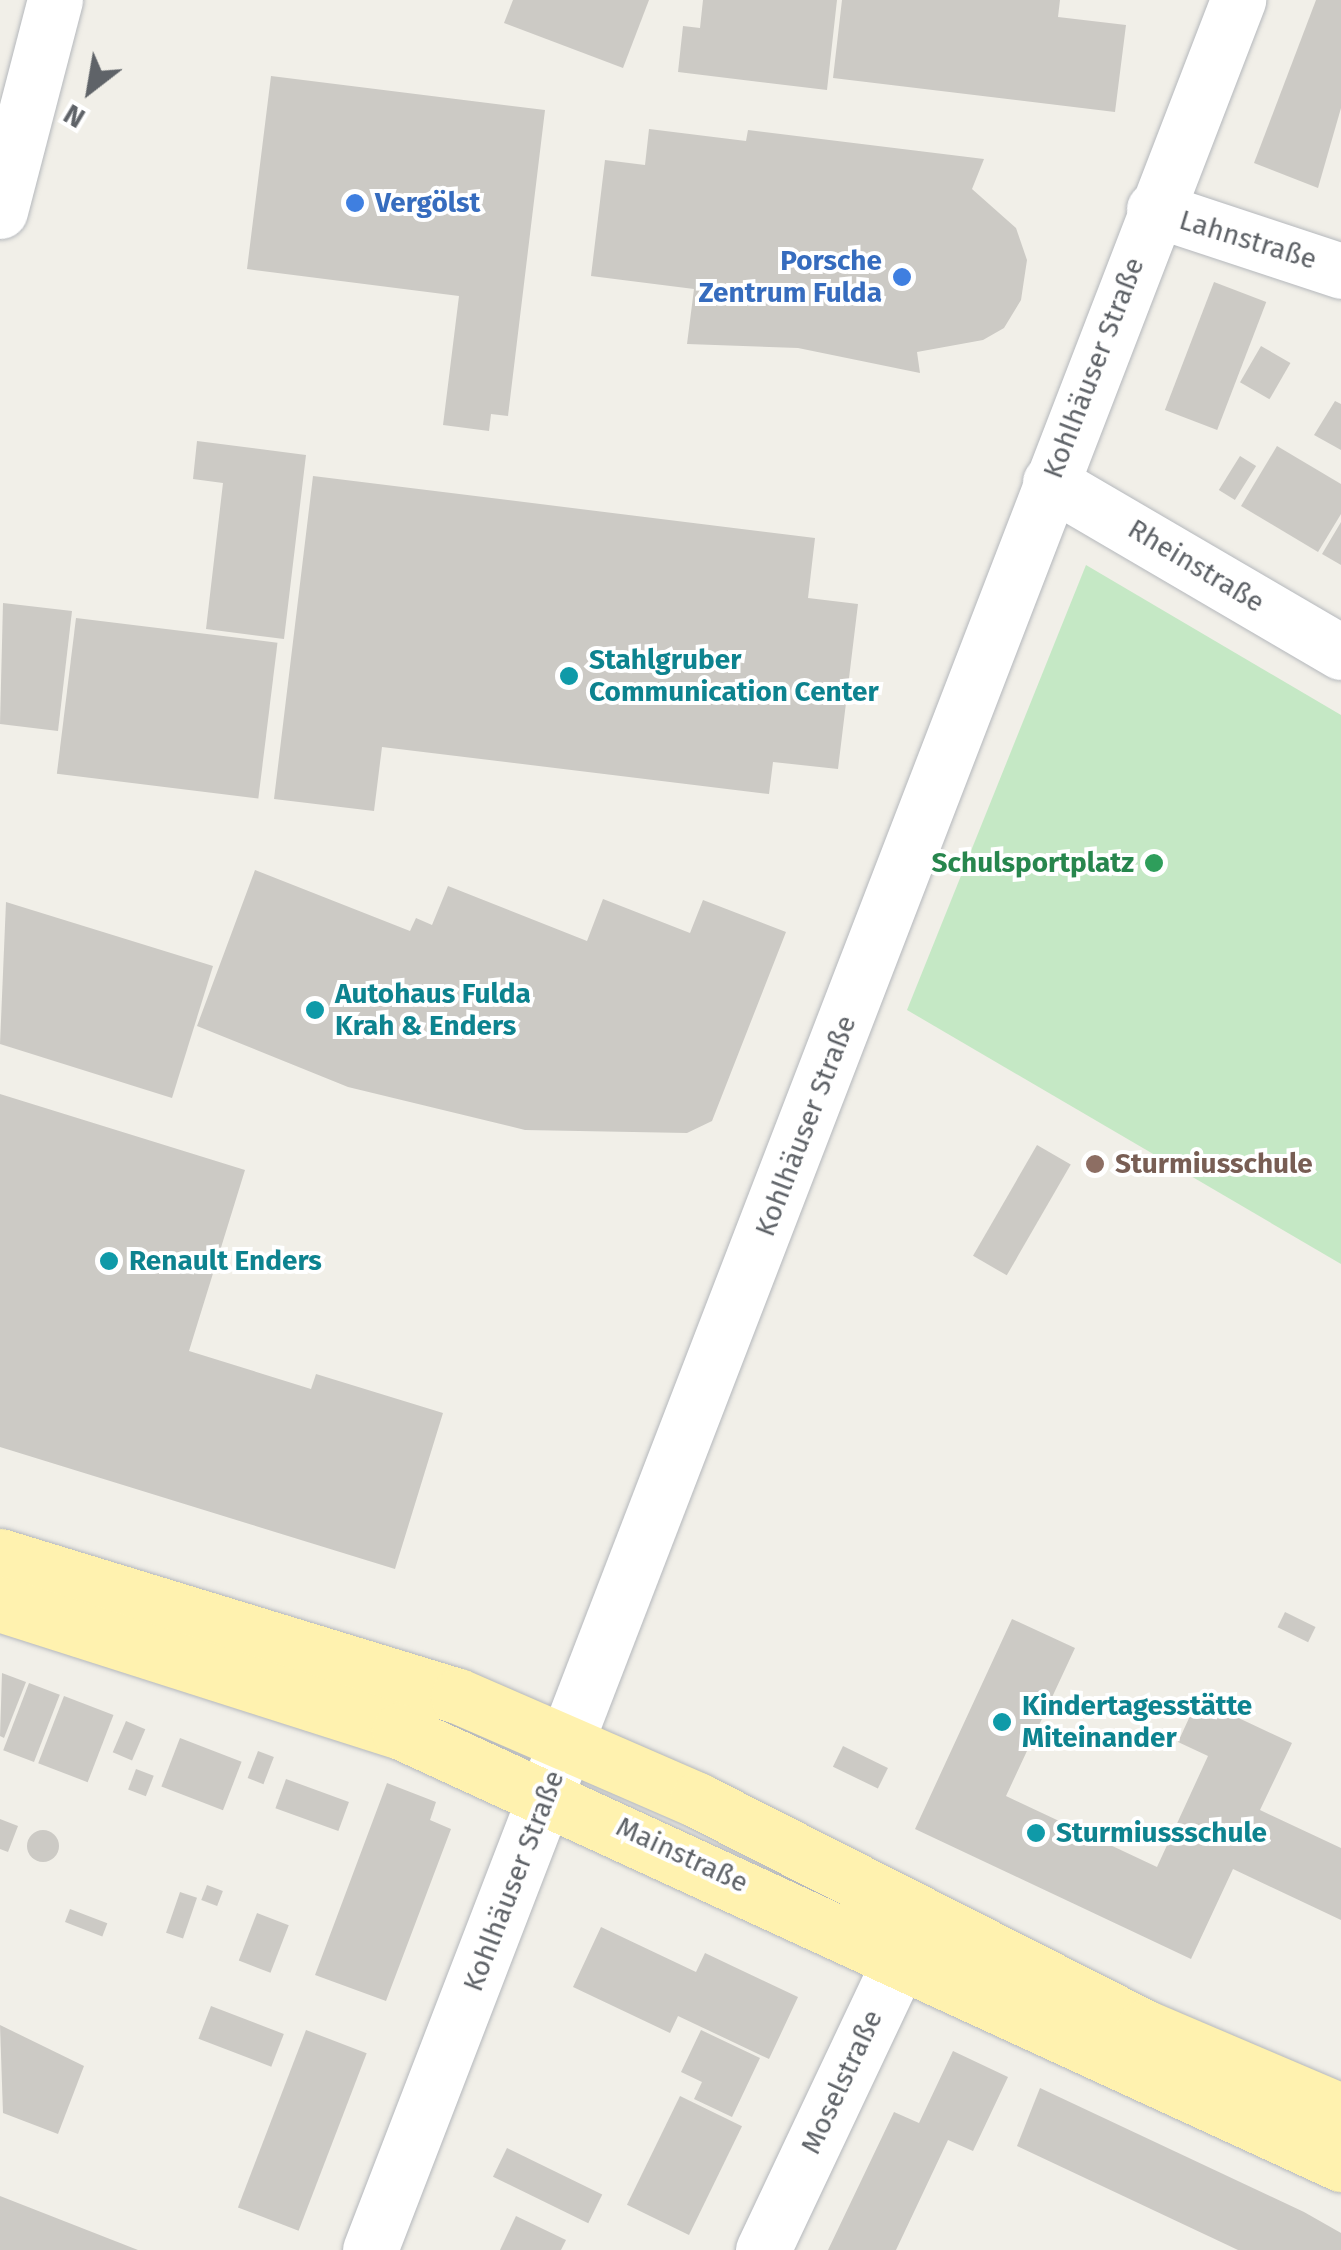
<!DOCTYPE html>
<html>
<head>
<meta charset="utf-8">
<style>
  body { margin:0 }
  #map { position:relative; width:1341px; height:2250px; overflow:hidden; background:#f1efe8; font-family:"Fira Sans",sans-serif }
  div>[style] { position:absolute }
  .green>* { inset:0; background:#c5e8c5 }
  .building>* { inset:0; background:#cccac5; transform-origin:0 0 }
  .round { border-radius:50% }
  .roads { filter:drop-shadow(0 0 2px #b5b8bc) drop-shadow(0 0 2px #b5b8bc) }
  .minor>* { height:55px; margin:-27.5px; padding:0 27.5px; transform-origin:27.5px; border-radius:27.5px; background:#fff }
  .major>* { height:55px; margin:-27.5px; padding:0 27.5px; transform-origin:27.5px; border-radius:27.5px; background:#fff2af }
  .dots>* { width:28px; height:28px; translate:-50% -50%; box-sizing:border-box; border:5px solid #fff; border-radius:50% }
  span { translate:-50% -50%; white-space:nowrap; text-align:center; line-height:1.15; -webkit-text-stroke:8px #fff; paint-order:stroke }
  .shop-label { font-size:28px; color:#366cbe; font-weight:700 }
  .left { translate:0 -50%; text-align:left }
  .right { translate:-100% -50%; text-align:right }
  .street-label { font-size:28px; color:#5f6368 }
  .culture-label { font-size:28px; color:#0d838f; font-weight:700 }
  .leisure-label { font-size:28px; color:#27864d; font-weight:700 }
  .education-label { font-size:28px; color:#785e54; font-weight:700 }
  .north { position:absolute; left:40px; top:40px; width:100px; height:100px; -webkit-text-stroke:8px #fff; paint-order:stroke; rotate:211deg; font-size:28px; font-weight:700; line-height:40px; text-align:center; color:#5f6368 }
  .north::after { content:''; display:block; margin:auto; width:35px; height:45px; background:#5f6368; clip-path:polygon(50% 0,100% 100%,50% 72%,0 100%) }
</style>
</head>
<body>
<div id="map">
  <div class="green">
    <div style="clip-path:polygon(1086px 565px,1341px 715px,1341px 1264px,907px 1010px)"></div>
  </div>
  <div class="building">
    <div style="clip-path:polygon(513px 0,649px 0,623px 68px,504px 23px)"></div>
    <div style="clip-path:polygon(703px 0,837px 0,827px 90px,678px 72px,683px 26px,700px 28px)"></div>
    <div style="clip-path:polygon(842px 0,1060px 0,1058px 17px,1126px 25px,1115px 112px,833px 78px)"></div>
    <div style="clip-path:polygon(1316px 0,1341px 0,1341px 108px,1318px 188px,1254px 163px)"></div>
    <div style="clip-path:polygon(271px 76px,545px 110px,508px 416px,491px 414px,489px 431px,443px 425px,459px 296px,247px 269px)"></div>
    <div style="clip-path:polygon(649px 129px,746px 141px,748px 130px,984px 159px,972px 189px,1016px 228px,1027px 260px,1021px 300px,1004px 328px,983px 340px,917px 352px,920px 373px,798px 348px,687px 344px,694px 289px,591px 276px,605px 160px,645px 165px)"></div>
    <div style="left:1214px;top:282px;width:56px;height:137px;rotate:21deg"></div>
    <div style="left:1261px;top:346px;width:34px;height:42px;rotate:30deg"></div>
    <div style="clip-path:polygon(1335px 401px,1341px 404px,1341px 450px,1314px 435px)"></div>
    <div style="clip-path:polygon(197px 441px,306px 455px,284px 639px,206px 629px,223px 483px,193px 479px)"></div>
    <div style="clip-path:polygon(1277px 446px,1341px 484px,1341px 514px,1318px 552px,1241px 506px)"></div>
    <div style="left:1240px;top:456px;width:19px;height:40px;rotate:32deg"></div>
    <div style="clip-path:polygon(313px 476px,815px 538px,808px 598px,858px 604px,838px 769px,773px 762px,769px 794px,382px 747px,374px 811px,274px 799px)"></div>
    <div style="clip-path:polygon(1341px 522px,1341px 565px,1322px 554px)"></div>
    <div style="clip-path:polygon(3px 603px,72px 611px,58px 731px,0 724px)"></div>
    <div style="left:76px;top:618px;width:203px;height:157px;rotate:7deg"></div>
    <div style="clip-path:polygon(255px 870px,410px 931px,416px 918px,432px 925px,448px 886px,587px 941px,603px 899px,690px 933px,703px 900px,786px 932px,712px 1121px,687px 1133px,525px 1130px,348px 1087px,197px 1026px)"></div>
    <div style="clip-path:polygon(6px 902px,213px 966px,172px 1098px,0 1044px)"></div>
    <div style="clip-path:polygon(0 1094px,245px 1170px,189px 1351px,311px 1389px,316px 1374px,443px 1413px,395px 1569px,0 1447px)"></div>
    <div style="left:1037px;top:1145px;width:39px;height:128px;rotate:30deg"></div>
    <div style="left:1285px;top:1612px;width:34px;height:17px;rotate:26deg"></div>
    <div style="clip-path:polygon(1012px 1619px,1075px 1648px,1006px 1796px,1157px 1867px,1208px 1756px,1178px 1742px,1196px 1703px,1228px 1713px,1292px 1743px,1260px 1810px,1341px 1848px,1341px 1920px,1233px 1869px,1191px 1959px,915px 1829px)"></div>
    <div style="clip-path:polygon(2px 1673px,26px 1682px,4px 1738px,0 1736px)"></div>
    <div style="left:29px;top:1683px;width:33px;height:72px;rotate:21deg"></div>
    <div style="left:64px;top:1696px;width:53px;height:72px;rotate:21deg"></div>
    <div style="left:126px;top:1721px;width:21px;height:34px;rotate:23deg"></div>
    <div style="left:180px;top:1738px;width:66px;height:52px;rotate:21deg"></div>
    <div style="left:843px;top:1746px;width:50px;height:23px;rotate:26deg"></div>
    <div style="left:258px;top:1751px;width:17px;height:29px;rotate:21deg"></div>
    <div style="left:136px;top:1769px;width:19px;height:22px;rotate:21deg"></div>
    <div style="left:286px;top:1779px;width:67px;height:31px;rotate:20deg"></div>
    <div style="clip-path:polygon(387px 1783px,436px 1802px,430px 1820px,451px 1829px,386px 2001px,315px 1975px)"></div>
    <div style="clip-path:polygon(0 1819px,18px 1826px,8px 1852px,0 1849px)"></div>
    <div class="round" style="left:27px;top:1830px;width:32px;height:32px"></div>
    <div style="left:207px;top:1885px;width:17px;height:16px;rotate:21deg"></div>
    <div style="left:180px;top:1892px;width:18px;height:43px;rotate:19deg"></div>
    <div style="left:70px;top:1909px;width:40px;height:14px;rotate:21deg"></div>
    <div style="left:257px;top:1913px;width:34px;height:51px;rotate:21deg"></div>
    <div style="clip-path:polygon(601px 1927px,696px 1972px,705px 1953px,798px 1997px,769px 2059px,678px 2016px,670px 2033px,573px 1987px)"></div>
    <div style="left:211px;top:2006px;width:78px;height:35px;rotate:21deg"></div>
    <div style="clip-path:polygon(0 2025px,84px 2066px,58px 2134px,3px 2113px)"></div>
    <div style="left:306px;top:2030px;width:65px;height:190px;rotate:21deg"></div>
    <div style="clip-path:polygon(701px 2030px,760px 2058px,732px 2117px,694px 2099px,702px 2082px,681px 2072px)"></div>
    <div style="clip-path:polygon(953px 2051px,1008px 2077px,973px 2151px,948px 2140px,896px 2250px,828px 2250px,894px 2112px,919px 2123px)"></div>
    <div style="clip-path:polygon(1040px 2088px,1304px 2212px,1341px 2233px,1341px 2250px,1238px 2250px,1017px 2146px)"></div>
    <div style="left:680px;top:2096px;width:69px;height:121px;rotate:26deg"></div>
    <div style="left:507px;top:2148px;width:106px;height:32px;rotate:26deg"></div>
    <div style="clip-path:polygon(0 2196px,138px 2250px,0 2250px)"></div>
    <div style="clip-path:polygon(516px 2216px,566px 2240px,561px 2250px,500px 2250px)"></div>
  </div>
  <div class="roads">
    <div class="minor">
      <div style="left:1154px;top:209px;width:197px;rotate:18.3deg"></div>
      <div style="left:0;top:211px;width:218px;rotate:-75.4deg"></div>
      <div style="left:1050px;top:482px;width:337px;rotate:30.3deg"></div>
      <div style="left:370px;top:2250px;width:2412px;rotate:-68.9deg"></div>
      <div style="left:763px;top:2250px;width:367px;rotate:-64.7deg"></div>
    </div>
    <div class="major">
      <div style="left:0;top:1556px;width:479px;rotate:17deg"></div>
      <div style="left:458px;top:1696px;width:261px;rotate:23.5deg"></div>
      <div style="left:697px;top:1800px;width:501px;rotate:26.92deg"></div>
      <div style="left:1144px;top:2027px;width:214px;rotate:23.1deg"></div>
      <div style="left:0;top:1604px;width:419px;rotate:17.7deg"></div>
      <div style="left:399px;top:1731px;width:1037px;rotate:24.69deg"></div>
    </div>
  </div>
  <div class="dots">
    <div style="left:355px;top:203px;background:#3f7fe0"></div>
    <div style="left:902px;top:277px;background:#3f7fe0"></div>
    <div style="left:569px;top:676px;background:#0f9aa8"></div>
    <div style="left:1154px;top:863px;background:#2e9e5b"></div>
    <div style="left:315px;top:1010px;background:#0f9aa8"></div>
    <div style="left:1095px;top:1164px;background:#8d6e63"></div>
    <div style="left:109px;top:1261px;background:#0f9aa8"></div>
    <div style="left:1002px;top:1722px;background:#0f9aa8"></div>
    <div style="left:1036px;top:1833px;background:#0f9aa8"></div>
  </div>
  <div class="shop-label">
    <span class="left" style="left:375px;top:203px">Vergölst</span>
    <span class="right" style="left:882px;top:277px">Porsche<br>Zentrum Fulda</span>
  </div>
  <div class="street-label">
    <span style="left:1248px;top:240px;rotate:17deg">Lahnstraße</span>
    <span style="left:1094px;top:368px;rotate:-69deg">Kohlhäuser Straße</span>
    <span style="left:1196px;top:566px;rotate:31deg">Rheinstraße</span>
    <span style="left:806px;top:1126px;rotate:-69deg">Kohlhäuser Straße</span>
    <span style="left:682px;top:1855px;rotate:25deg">Mainstraße</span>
    <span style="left:514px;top:1881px;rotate:-69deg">Kohlhäuser Straße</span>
    <span style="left:842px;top:2082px;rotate:-65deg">Moselstraße</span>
  </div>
  <div class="culture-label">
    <span class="left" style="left:589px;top:676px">Stahlgruber<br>Communication Center</span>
    <span class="left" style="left:335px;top:1010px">Autohaus Fulda<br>Krah &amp; Enders</span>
    <span class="left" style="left:129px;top:1261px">Renault Enders</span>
    <span class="left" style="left:1022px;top:1722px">Kindertagesstätte<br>Miteinander</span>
    <span class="left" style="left:1056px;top:1833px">Sturmiussschule</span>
  </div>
  <div class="leisure-label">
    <span class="right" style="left:1134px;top:863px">Schulsportplatz</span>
  </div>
  <div class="education-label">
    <span class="left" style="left:1115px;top:1164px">Sturmiusschule</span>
  </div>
  <div class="north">N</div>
</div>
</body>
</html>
